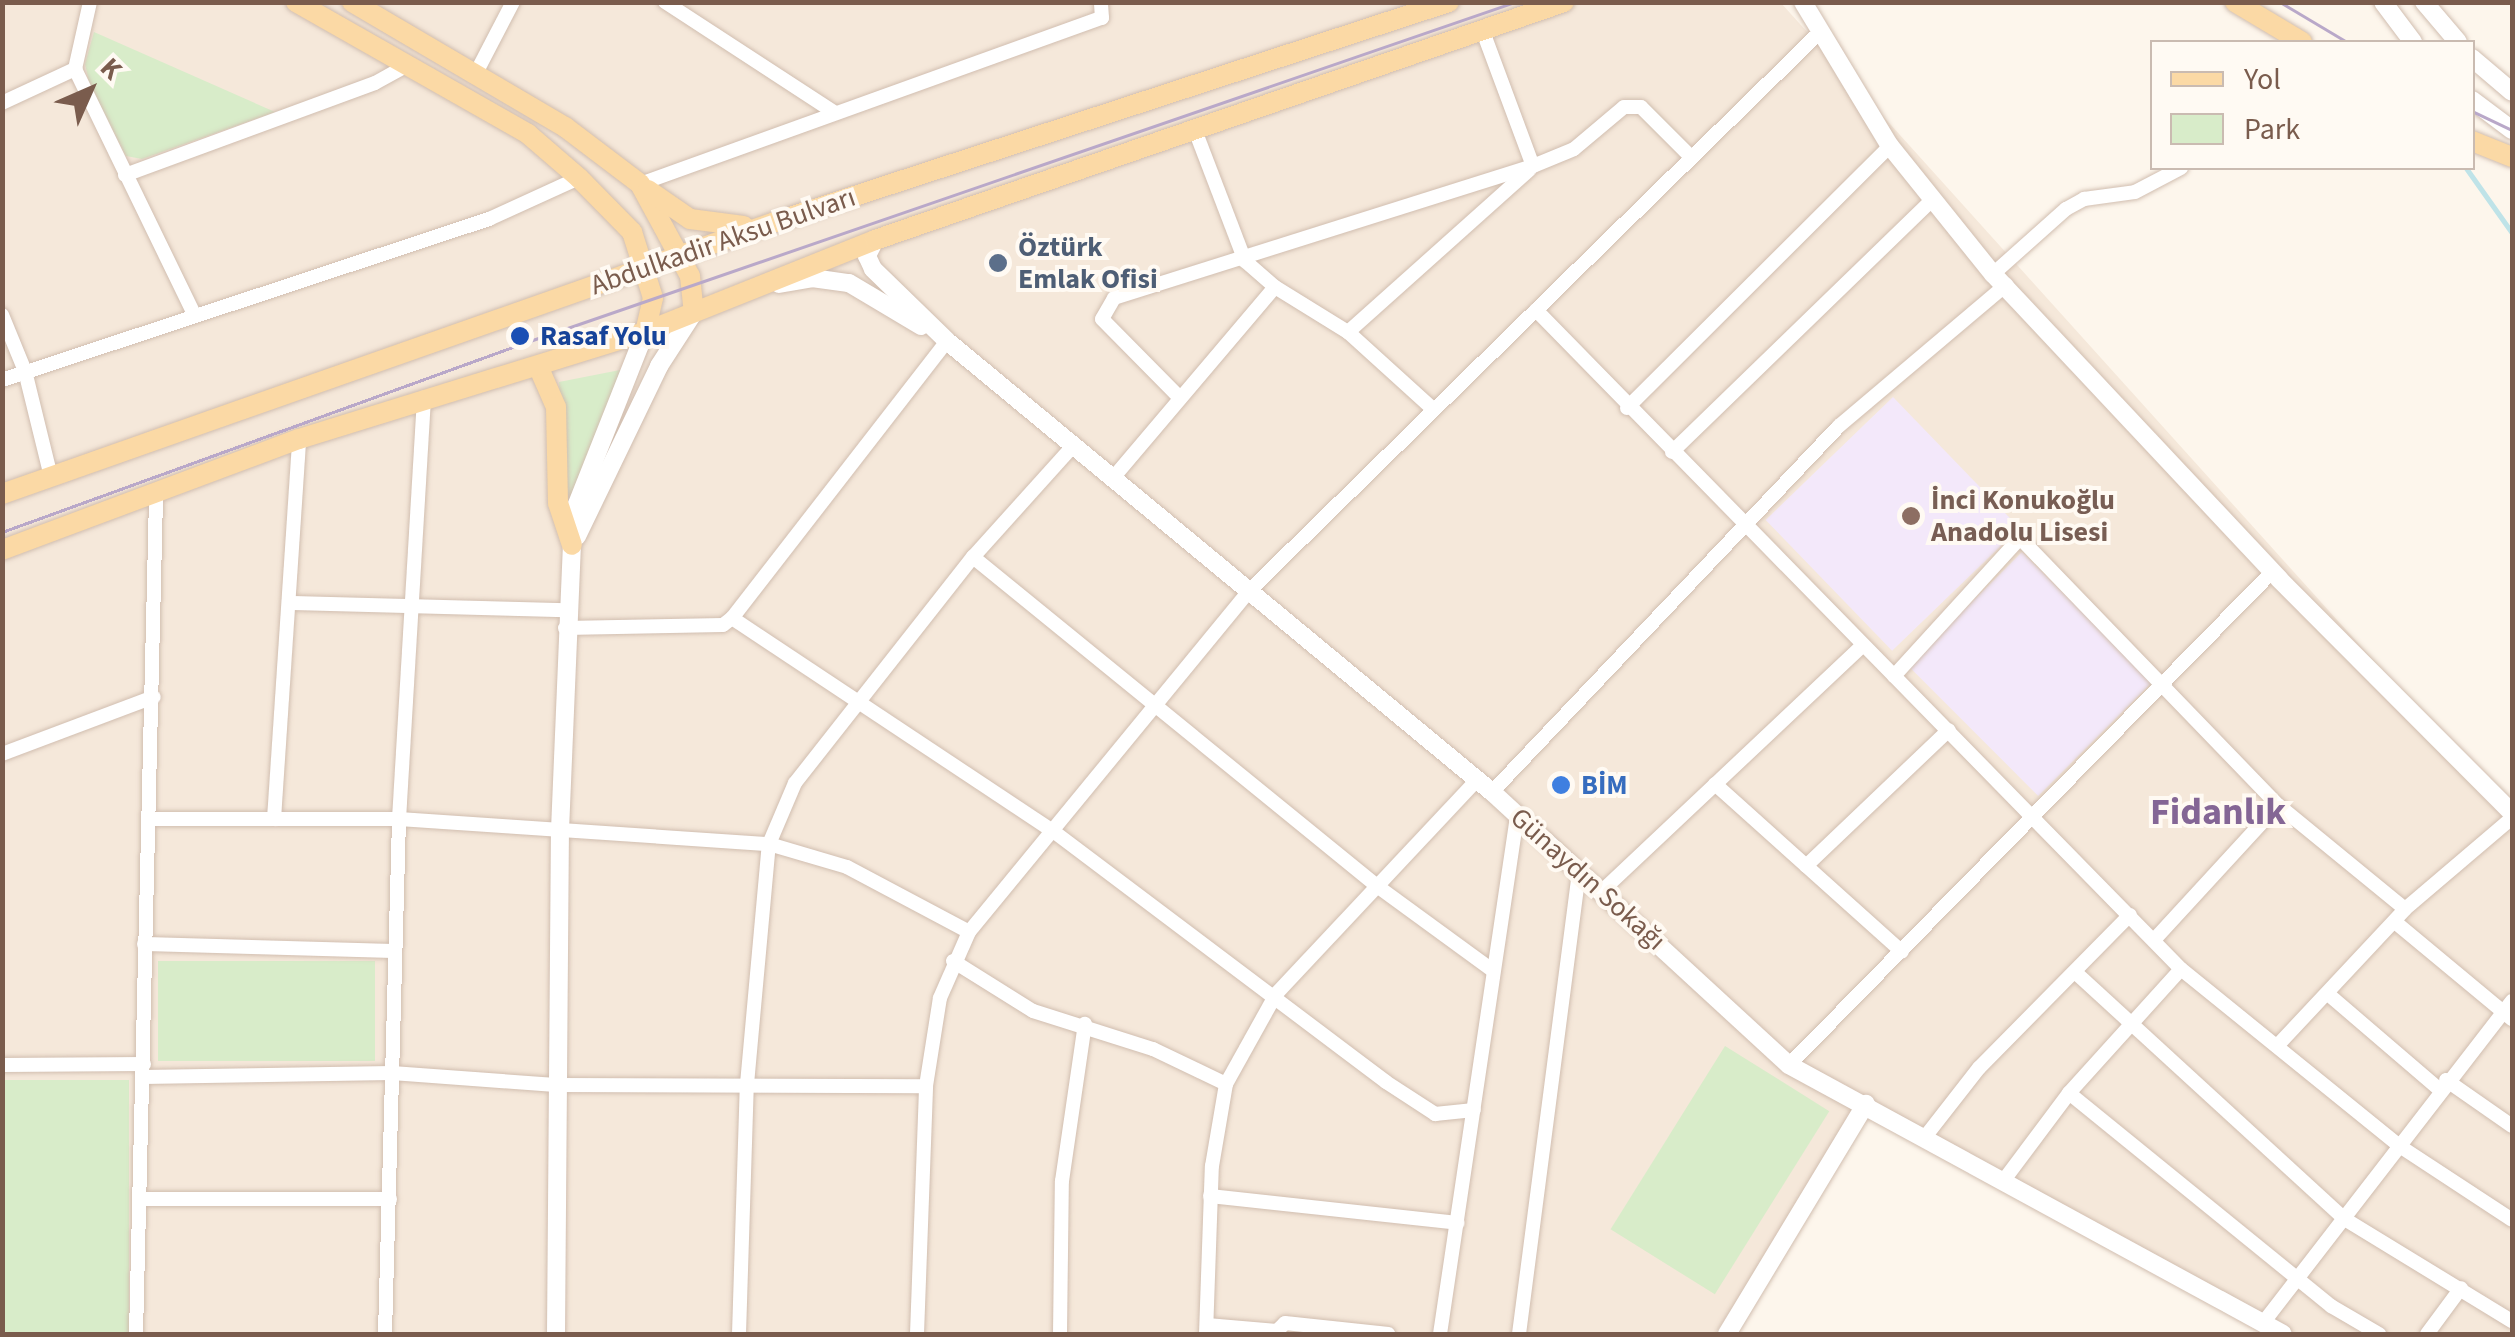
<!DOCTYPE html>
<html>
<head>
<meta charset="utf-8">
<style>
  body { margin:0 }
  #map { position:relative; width:2515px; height:1337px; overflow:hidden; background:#fdf6ec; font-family:"Source Sans 3",sans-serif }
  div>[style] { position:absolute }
  .residential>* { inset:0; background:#f5e8da }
  .education>* { inset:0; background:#f3e8fa; transform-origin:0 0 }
  .green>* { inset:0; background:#d8ecc9; transform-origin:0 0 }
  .stream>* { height:5px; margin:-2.5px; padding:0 2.5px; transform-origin:2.5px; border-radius:2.5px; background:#bfe3e8 }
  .roads { filter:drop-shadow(0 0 2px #d1beb0) drop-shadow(0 0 2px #d1beb0) }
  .minor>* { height:14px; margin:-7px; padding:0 7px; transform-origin:7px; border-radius:7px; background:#fff }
  .tertiary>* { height:18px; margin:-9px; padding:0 9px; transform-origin:9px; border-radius:9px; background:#fff }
  .secondary>* { height:18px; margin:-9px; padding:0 9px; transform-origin:9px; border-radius:9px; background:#fff }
  .primary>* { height:20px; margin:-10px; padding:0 10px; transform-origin:10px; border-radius:10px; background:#fbd9a5 }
  .tram>* { height:2.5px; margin:-1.25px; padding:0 1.25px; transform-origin:1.25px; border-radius:1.25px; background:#b9a8c9 }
  .dots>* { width:28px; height:28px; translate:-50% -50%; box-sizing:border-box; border:5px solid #fffaf3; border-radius:50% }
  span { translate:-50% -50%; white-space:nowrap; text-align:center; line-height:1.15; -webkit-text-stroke:8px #fffaf3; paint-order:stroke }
  .street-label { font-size:28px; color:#7a5c4d }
  .service-label { font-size:28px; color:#4e5e75; font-weight:700 }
  .left { translate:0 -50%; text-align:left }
  .transit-label { font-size:28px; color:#164399; font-weight:700 }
  .education-label { font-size:28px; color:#785e54; font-weight:700 }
  .shop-label { font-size:28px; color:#366cbe; font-weight:700 }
  .district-label { font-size:38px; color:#846695; font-weight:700 }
  .frame { position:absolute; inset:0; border:5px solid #7a5c4d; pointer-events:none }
  .legend { position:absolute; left:2150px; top:40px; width:325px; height:130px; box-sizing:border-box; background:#fffaf3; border:2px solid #cabbb1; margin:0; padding:12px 18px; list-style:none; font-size:30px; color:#7a5c4d }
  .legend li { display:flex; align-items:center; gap:20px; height:50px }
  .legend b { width:50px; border:2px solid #cabbb1 }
  .north { position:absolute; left:40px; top:40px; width:100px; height:100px; -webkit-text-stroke:8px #fffaf3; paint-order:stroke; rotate:45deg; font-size:28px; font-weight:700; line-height:40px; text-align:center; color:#7a5c4d }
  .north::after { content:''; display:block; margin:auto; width:35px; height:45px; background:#7a5c4d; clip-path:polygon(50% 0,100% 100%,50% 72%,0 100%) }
</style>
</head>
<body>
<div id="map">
  <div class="residential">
    <div style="clip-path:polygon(3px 3px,1781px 3px,2512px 814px,2512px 1334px,2270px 1334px,1865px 1104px,1715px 1334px,3px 1334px)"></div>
  </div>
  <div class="education">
    <div style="left:1893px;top:397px;width:182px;height:177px;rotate:46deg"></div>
    <div style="left:2022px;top:552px;width:184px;height:161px;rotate:45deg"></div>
  </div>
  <div class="green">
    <div style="clip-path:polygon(94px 32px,275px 112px,142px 159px,126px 156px,89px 82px,85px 64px)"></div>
    <div style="clip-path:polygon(620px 370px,617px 389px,566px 508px,559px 382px)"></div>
    <div style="left:158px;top:961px;width:217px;height:100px"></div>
    <div style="left:1725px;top:1046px;width:123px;height:216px;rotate:32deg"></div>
    <div style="left:3px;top:1080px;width:126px;height:254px"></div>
  </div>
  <div class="stream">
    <div style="left:2466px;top:168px;width:80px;rotate:54.7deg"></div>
  </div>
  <div class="roads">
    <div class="minor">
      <div style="left:90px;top:2px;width:69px;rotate:102.6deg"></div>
      <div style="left:75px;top:69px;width:272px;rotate:64.1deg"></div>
      <div style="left:665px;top:2px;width:203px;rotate:33.1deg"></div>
      <div style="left:1482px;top:29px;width:146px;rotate:69.6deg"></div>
      <div style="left:1533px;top:166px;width:44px;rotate:-22.5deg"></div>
      <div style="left:1574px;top:149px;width:65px;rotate:-40deg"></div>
      <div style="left:1624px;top:107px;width:17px"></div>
      <div style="left:1641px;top:107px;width:69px;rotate:45deg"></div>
      <div style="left:476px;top:73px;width:80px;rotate:-62.5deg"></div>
      <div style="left:2px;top:103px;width:81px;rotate:-25deg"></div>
      <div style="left:125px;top:175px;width:266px;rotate:-20.2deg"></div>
      <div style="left:375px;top:83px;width:37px;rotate:-29deg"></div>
      <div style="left:640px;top:184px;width:491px;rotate:-19.8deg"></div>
      <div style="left:1102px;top:18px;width:16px;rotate:-94deg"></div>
      <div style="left:1993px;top:274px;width:98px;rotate:-41.7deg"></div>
      <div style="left:2066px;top:209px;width:21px;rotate:-29deg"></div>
      <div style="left:2084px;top:199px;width:51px;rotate:-7.8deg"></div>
      <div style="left:2135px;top:192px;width:52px;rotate:-27.6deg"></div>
      <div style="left:1275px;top:287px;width:86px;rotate:31.7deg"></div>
      <div style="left:1348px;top:332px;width:115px;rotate:42.2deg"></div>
      <div style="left:1536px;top:310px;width:922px;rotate:45.62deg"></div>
      <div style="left:2181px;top:969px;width:279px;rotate:39deg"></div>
      <div style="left:2398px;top:1145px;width:136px;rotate:33.3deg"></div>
      <div style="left:2px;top:315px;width:61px;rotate:67.7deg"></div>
      <div style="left:25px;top:371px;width:109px;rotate:76.2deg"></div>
      <div style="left:1348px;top:332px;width:243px;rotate:-41.8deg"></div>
      <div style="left:947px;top:341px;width:351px;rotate:127.8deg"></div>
      <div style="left:732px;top:618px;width:385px;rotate:33.6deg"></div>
      <div style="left:1053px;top:831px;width:417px;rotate:37deg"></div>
      <div style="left:1386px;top:1082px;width:59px;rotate:33.1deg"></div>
      <div style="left:1435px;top:1114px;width:39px;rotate:-6deg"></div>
      <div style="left:2px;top:380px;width:513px;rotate:-18.29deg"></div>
      <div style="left:489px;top:219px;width:99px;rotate:-24.5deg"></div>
      <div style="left:1180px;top:398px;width:111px;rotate:-134.6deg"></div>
      <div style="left:1102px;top:319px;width:24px;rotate:-60deg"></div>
      <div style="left:1114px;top:298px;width:439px;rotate:-17.5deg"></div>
      <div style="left:1627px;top:408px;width:371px;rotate:-44.9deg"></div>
      <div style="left:1672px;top:452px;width:362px;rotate:-44.1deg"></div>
      <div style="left:1113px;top:478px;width:250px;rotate:-49.7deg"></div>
      <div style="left:1275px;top:287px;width:40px;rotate:-139deg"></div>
      <div style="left:1245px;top:261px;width:140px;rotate:-110.9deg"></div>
      <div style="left:973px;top:557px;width:521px;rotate:39.16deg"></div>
      <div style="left:1377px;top:886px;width:142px;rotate:36.1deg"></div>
      <div style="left:293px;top:603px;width:273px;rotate:1.5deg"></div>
      <div style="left:565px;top:628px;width:158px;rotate:-1.1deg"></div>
      <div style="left:723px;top:625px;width:11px;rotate:-38deg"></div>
      <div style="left:1894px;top:676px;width:187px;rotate:-47.6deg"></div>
      <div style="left:2020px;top:538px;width:371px;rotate:46deg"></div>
      <div style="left:2278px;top:805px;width:164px;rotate:39.3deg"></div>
      <div style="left:2px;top:754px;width:162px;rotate:-20.6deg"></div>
      <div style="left:1715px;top:784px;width:251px;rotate:41.9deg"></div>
      <div style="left:1492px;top:792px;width:504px;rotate:-46.53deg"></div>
      <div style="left:1839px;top:426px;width:219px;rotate:-40.2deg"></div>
      <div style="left:152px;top:819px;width:247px"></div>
      <div style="left:399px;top:819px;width:371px;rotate:3.9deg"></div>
      <div style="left:769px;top:844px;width:81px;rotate:16.4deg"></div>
      <div style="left:847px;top:867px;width:138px;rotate:28deg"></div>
      <div style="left:274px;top:819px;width:381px;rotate:-86.2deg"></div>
      <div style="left:1806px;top:866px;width:197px;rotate:-43.6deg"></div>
      <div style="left:1603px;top:890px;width:356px;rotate:-43.3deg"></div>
      <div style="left:2395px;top:922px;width:152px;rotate:39.7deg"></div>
      <div style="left:2154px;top:940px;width:183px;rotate:-47.4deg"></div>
      <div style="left:144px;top:944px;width:251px;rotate:1.6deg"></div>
      <div style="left:953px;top:961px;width:94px;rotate:32deg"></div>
      <div style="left:1033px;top:1011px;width:126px;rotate:17.6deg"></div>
      <div style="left:1153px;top:1049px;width:81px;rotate:25.6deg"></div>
      <div style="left:2075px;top:972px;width:364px;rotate:42.5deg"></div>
      <div style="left:2343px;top:1218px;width:198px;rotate:31.4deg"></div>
      <div style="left:2328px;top:994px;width:146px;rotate:40.6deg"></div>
      <div style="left:2277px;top:1046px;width:187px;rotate:-46.9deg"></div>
      <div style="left:2405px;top:909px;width:140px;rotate:-40.4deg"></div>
      <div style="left:2px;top:1065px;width:142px;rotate:-0.4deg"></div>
      <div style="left:1789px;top:1065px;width:690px;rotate:-45.59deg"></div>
      <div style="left:143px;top:1077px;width:249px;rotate:-0.9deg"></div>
      <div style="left:392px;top:1073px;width:164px;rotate:4.2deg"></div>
      <div style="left:556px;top:1085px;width:370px;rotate:0.2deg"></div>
      <div style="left:2446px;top:1080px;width:80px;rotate:34.9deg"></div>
      <div style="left:2069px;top:1093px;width:338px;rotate:39.1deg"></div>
      <div style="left:2331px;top:1306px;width:56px;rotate:30.3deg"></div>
      <div style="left:1925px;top:1137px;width:88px;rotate:-52deg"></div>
      <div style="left:1979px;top:1068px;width:215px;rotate:-45.4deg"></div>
      <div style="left:2004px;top:1180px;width:109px;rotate:-53.2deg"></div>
      <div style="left:2069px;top:1093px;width:167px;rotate:-47.9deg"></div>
      <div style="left:1210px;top:1196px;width:249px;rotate:6.2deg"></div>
      <div style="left:142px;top:1199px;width:248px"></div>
      <div style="left:2263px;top:1323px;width:407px;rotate:-52.3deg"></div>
      <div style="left:1207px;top:1325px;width:70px;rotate:4.9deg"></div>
      <div style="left:1277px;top:1331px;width:11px;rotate:-45deg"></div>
      <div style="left:1285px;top:1323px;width:104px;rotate:6.1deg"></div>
      <div style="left:136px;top:1334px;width:839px;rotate:-88.63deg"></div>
      <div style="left:385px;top:1334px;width:515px;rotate:-88.44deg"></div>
      <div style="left:399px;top:819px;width:422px;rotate:-86.6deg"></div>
      <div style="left:739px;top:1334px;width:250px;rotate:-88.2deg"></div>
      <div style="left:747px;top:1084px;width:241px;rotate:-84.8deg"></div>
      <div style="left:769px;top:844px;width:66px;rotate:-66.9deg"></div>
      <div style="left:795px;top:783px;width:288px;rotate:-51.8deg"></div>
      <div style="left:973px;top:557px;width:149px;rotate:-48deg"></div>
      <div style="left:917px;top:1334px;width:248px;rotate:-87.9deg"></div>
      <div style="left:926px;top:1086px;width:89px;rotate:-81deg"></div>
      <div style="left:940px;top:998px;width:72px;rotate:-66.3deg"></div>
      <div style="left:969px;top:932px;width:441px;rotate:-50.6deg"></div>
      <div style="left:1249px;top:591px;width:799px;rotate:-44.39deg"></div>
      <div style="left:1060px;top:1334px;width:153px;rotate:-89.3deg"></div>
      <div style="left:1062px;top:1181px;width:159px;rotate:-81.7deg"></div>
      <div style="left:1206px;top:1334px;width:168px;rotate:-88deg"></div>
      <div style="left:1212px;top:1166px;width:83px;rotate:-80.3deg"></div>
      <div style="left:1226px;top:1084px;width:103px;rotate:-60.9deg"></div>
      <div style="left:1276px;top:994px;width:294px;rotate:-46.8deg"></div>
      <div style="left:1440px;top:1334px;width:524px;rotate:-81.54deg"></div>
      <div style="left:1519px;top:1334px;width:469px;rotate:-82.6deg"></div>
      <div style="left:2427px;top:1334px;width:57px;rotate:-53.5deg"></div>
    </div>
    <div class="tertiary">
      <div style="left:1803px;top:2px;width:168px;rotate:58.9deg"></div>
      <div style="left:1890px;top:146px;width:164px;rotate:51.2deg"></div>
      <div style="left:1993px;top:274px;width:418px;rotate:46.8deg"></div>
      <div style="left:2279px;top:579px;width:330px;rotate:45.1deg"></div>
      <div style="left:875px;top:240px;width:18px;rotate:117deg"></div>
      <div style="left:867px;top:256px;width:14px;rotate:65deg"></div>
      <div style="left:873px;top:269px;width:103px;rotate:44.2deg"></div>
      <div style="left:947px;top:341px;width:707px;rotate:39.61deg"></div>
      <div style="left:1492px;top:792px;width:403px;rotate:42.6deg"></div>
      <div style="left:1789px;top:1065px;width:562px;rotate:28.57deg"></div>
      <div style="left:779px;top:284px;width:34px;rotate:-10deg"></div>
      <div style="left:812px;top:278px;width:37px;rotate:8deg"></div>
      <div style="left:849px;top:283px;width:84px;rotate:30.8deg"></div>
      <div style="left:577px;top:536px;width:189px;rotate:-64.2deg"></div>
      <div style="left:659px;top:366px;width:64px;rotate:-57.1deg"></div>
      <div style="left:556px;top:1334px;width:504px;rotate:-89.55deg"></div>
      <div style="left:560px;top:830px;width:285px;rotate:-87.6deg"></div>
      <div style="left:572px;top:545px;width:41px;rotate:-83deg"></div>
      <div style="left:577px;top:504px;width:185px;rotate:-68.4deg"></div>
      <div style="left:1727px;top:1334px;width:269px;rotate:-58.9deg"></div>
    </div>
    <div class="secondary">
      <div style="left:2383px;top:2px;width:50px;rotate:53.1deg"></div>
      <div style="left:2424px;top:2px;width:52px;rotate:49.6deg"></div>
      <div style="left:2472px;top:58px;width:52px;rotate:40.4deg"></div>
      <div style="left:2472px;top:100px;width:50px;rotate:36.9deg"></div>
    </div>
    <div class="primary">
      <div style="left:296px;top:2px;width:267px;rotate:29.6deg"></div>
      <div style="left:528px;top:134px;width:67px;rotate:40.8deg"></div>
      <div style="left:579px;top:178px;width:76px;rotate:45.5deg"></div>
      <div style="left:632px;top:232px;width:69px;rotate:72.3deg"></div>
      <div style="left:653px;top:298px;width:35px;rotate:103deg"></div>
      <div style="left:352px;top:2px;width:247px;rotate:30.4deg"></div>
      <div style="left:565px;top:127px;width:94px;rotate:37.2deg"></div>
      <div style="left:640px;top:184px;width:105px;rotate:61.5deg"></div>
      <div style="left:690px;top:276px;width:36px;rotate:84deg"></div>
      <div style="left:2235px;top:2px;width:78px;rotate:30.8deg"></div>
      <div style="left:2472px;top:141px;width:43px;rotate:21.8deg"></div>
      <div style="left:648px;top:190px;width:51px;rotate:34.6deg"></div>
      <div style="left:690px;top:219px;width:54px;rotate:7.4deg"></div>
      <div style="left:538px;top:366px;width:45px;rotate:66.3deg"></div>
      <div style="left:556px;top:407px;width:96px;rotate:88.8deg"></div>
      <div style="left:558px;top:503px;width:44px;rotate:71.6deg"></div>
      <div style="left:2px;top:494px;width:819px;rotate:-19.39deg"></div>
      <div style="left:775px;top:222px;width:709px;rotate:-18.08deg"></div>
      <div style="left:2px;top:550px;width:317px;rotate:-20.5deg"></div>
      <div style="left:299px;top:439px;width:362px;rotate:-17.2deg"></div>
      <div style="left:645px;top:332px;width:248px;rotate:-21.8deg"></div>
      <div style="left:875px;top:240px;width:729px;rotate:-19.06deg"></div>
    </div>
  </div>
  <div class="tram">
    <div style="left:2280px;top:2px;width:78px;rotate:30.8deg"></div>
    <div style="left:2472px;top:111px;width:44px;rotate:25.4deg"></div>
    <div style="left:2px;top:532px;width:552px;rotate:-19.91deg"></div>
    <div style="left:521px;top:344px;width:1051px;rotate:-18.99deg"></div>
  </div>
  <div class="dots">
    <div style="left:998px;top:263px;background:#5c6f8a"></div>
    <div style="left:520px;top:336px;background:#1a4fb4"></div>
    <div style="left:1911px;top:516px;background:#8d6e63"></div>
    <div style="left:1561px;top:785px;background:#3f7fe0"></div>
  </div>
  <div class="street-label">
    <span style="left:723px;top:241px;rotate:-19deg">Abdulkadir Aksu Bulvarı</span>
    <span style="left:1588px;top:879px;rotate:42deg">Günaydın Sokağı</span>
  </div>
  <div class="service-label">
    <span class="left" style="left:1018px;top:263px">Öztürk<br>Emlak Ofisi</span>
  </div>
  <div class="transit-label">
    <span class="left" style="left:540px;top:336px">Rasaf Yolu</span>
  </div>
  <div class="education-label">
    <span class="left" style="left:1931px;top:516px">İnci Konukoğlu<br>Anadolu Lisesi</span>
  </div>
  <div class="shop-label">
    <span class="left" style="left:1581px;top:785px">BİM</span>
  </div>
  <div class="district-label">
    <span style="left:2218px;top:813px">Fidanlık</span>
  </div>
  <div class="frame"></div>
  <ul class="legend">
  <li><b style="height:12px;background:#fbd9a5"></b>Yol</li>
  <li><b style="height:28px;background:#d8ecc9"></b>Park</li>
  </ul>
  <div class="north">K</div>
</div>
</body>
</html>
